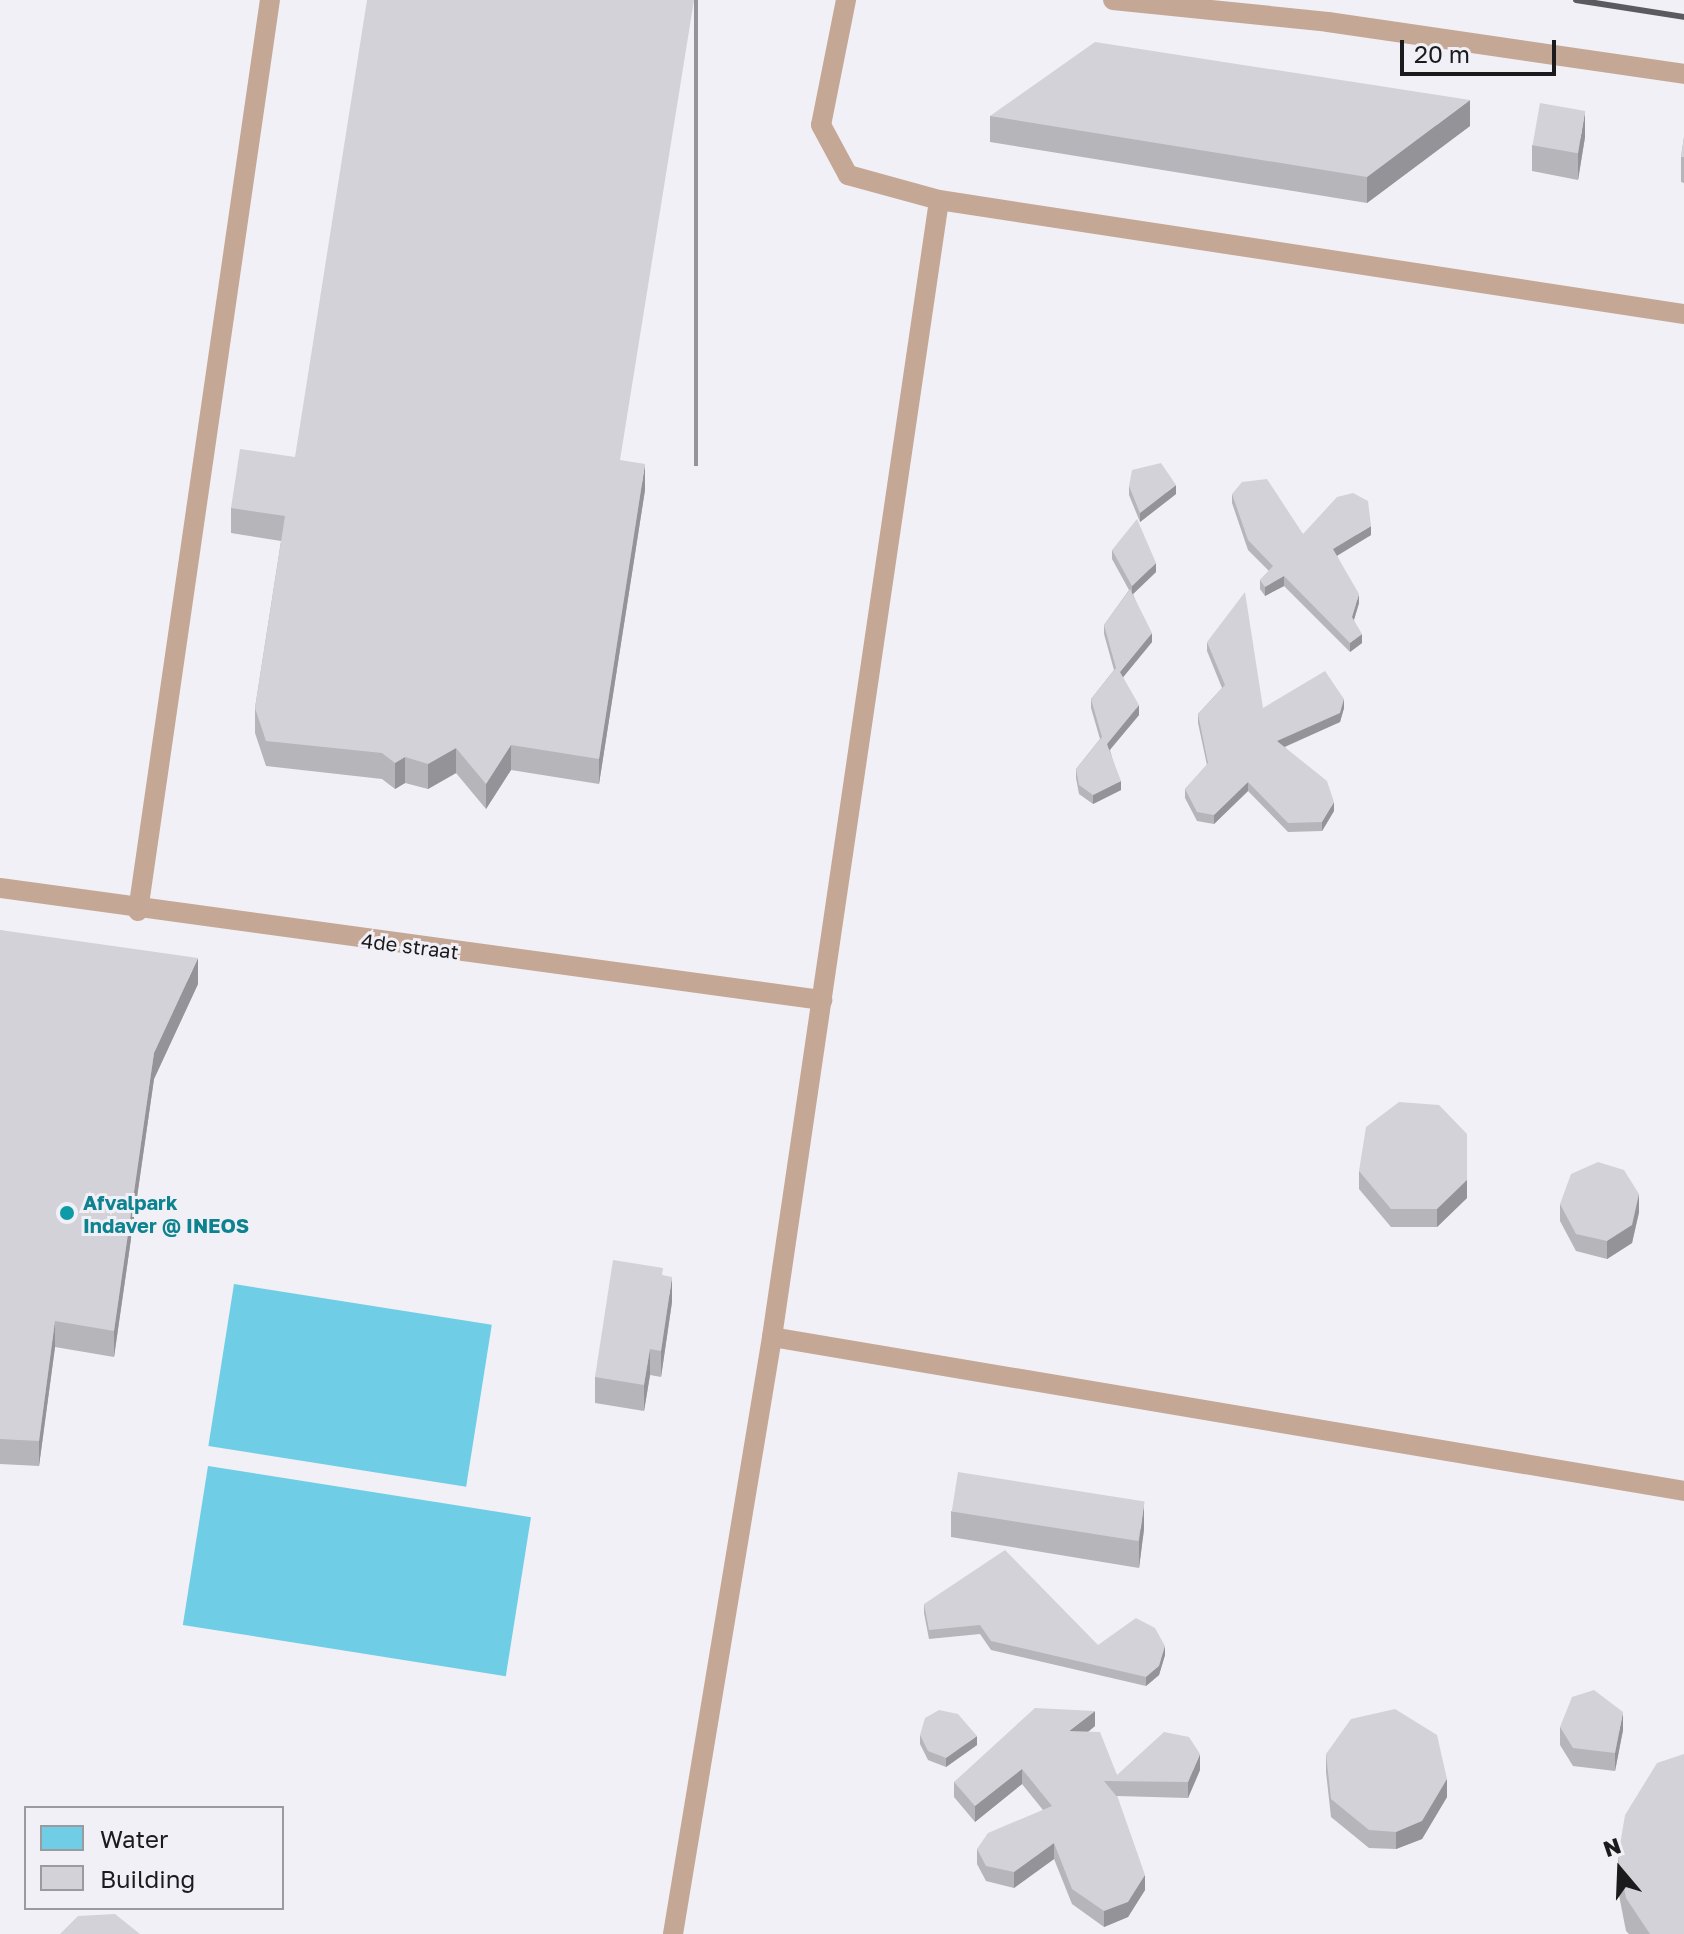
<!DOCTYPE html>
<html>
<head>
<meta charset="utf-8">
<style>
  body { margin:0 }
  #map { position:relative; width:1684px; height:1934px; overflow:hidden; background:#f1f0f6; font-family:"Golos Text",sans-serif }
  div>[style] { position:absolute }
  .water>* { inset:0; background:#6fcee6; transform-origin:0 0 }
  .lane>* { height:20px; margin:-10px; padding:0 10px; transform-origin:10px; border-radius:10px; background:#c5a795 }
  .rail>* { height:6px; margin:-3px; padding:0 3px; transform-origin:3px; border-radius:3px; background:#5b5a5e }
  .wall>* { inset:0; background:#b5b5ba }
  .shaded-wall>* { inset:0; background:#949397; transform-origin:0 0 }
  .building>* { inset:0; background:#d3d2d8; transform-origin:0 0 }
  .dots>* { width:22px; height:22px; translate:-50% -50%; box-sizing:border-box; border:4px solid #f1f0f6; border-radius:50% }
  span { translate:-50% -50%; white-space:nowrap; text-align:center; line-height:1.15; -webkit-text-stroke:6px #f1f0f6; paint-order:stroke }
  .street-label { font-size:20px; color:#1b1b1d }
  .culture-label { font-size:20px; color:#0d838f; font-weight:700 }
  .left { translate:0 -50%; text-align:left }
  .legend { position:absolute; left:24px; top:1806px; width:260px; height:104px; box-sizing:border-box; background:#f1f0f6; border:2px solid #9b9b9f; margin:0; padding:10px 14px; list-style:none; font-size:24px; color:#1b1b1d }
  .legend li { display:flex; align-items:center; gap:16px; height:40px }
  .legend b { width:40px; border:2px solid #9b9b9f }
  .north { position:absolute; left:1580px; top:1830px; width:80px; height:80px; -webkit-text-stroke:6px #f1f0f6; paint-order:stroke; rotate:341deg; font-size:22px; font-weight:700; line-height:32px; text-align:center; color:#1b1b1d }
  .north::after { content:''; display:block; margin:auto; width:28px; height:36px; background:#1b1b1d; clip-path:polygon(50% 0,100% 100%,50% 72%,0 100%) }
  .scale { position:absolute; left:1400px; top:40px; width:156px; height:36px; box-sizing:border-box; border:4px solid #1b1b1d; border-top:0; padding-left:10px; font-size:24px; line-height:28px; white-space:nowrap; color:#1b1b1d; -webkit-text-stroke:6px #f1f0f6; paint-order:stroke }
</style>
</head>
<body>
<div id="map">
  <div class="water">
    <div style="left:234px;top:1284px;width:261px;height:164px;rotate:9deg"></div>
    <div style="left:208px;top:1466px;width:327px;height:161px;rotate:9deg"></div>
  </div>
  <div class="lane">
    <div style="left:846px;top:0;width:127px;rotate:101.3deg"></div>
    <div style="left:821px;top:125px;width:57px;rotate:61.6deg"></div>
    <div style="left:848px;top:175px;width:94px;rotate:15.4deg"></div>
    <div style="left:1113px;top:0;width:216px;rotate:5.8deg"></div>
    <div style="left:1328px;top:22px;width:360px;rotate:8.3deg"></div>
    <div style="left:0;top:888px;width:830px;rotate:7.76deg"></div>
    <div style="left:138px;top:911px;width:921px;rotate:-81.76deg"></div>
    <div style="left:772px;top:1337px;width:1149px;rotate:-81.64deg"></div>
    <div style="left:939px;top:200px;width:754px;rotate:8.7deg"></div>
    <div style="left:673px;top:1934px;width:605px;rotate:-80.58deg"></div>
    <div style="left:772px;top:1337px;width:925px;rotate:9.58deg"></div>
  </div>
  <div class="rail">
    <div style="left:1576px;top:0;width:109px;rotate:8.9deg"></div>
  </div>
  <div class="wall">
    <div style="clip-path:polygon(990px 116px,1470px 126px,1367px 203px,990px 142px)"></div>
    <div style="clip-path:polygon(1585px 137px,1578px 180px,1532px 171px,1532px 145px)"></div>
    <div style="clip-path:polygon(1684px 137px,1684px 183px,1681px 182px,1681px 157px)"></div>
    <div style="clip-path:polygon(295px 457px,624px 461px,645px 490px,599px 784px,511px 770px,486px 809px,456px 773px,428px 789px,405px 783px,395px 789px,382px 779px,266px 766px,255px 733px,255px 708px,281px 541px,231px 533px,231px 508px)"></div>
    <div style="clip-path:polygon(1129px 486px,1176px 494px,1140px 522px,1129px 495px)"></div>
    <div style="clip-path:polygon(1232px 494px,1303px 534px,1371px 535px,1337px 556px,1359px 603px,1354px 620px,1362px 643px,1350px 652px,1284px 586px,1265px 596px,1260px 589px,1260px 580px,1269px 571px,1248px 550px,1232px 503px)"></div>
    <div style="clip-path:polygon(1112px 550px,1156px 572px,1133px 594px,1152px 642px,1123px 677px,1139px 715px,1110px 750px,1121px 790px,1093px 804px,1079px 794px,1076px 778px,1076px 769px,1100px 739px,1091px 708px,1091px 699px,1114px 670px,1104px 634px,1104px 625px,1129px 590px,1112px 559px)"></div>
    <div style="clip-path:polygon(1207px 642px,1263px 708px,1344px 708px,1340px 722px,1285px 747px,1334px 811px,1322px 831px,1288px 832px,1248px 791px,1214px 824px,1197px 821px,1185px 798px,1185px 789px,1207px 765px,1198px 723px,1198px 714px,1222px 688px,1207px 651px)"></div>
    <div style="clip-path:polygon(0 930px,198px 984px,154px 1079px,114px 1357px,55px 1347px,39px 1466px,0 1464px)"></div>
    <div style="clip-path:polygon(1359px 1171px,1467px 1198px,1437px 1227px,1391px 1227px,1359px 1189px)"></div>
    <div style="clip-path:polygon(1560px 1204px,1639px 1212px,1632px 1243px,1607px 1259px,1576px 1251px,1560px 1221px)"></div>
    <div style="clip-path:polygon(663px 1275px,672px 1302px,661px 1377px,650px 1375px,644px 1411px,595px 1403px,595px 1377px)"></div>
    <div style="clip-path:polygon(951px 1511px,1144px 1529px,1139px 1568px,951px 1537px)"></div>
    <div style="clip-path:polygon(924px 1604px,1098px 1645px,1165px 1655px,1159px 1675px,1146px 1686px,991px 1650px,980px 1634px,929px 1639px,924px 1613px)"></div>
    <div style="clip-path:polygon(1095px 1726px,1088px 1732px,1117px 1775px,1200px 1770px,1188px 1798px,1117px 1796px,1145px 1890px,1128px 1917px,1104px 1927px,1072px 1904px,1054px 1859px,1014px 1888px,986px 1881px,977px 1864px,977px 1849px,1043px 1810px,1022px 1784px,975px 1822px,954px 1797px,954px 1782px)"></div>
    <div style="clip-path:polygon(1560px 1727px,1623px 1730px,1615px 1771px,1573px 1766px,1560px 1745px)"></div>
    <div style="clip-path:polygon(920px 1735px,977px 1745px,946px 1767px,928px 1760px,920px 1744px)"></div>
    <div style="clip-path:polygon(1326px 1754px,1447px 1797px,1422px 1839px,1396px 1849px,1369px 1848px,1331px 1817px,1326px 1772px)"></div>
    <div style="clip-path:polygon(1618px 1857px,1684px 1934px,1629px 1934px,1626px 1931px,1618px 1890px)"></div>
  </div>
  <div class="shaded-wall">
    <div style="left:694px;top:0;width:4px;height:466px"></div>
    <div style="clip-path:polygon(1470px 100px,1470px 126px,1367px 203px,1367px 177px)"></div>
    <div style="clip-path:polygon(1585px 111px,1585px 137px,1578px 180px,1578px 154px)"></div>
    <div style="clip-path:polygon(645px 464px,645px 490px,599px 784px,599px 759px)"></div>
    <div style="clip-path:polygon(1176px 485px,1176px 494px,1140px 522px,1140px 513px)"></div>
    <div style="clip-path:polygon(1371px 526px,1371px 535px,1333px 558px,1333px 549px)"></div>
    <div style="clip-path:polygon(1156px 563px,1156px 572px,1132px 595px,1132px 586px)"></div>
    <div style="clip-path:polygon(1284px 576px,1284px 586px,1265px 596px,1265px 587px)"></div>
    <div style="clip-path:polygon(1359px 594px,1359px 603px,1352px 626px,1352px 617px)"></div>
    <div style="clip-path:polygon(1152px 633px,1152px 642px,1120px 681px,1120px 672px)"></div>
    <div style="clip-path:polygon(1362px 634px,1362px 643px,1350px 652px,1350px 643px)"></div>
    <div style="clip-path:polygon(1344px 699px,1344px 708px,1340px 722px,1277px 750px,1277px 741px)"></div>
    <div style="clip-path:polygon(1139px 705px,1139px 715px,1107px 753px,1107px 744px)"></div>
    <div style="clip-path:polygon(511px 745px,511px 770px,486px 809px,486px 784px)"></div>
    <div style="clip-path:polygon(456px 748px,456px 773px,428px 789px,428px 764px)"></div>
    <div style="clip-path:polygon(405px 757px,405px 783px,395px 789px,395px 763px)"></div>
    <div style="clip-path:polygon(1121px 781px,1121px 790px,1093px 804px,1093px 795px)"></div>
    <div style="clip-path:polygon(1248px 782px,1248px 791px,1214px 824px,1214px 815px)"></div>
    <div style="clip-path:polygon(1334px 802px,1334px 811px,1322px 831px,1322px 822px)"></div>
    <div style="clip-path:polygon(198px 958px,198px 984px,154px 1079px,114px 1357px,114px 1331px,154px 1053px)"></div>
    <div style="clip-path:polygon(1467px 1134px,1467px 1198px,1437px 1227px,1437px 1209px)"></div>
    <div style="clip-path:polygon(1639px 1194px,1639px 1212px,1632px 1243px,1607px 1259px,1607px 1241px)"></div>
    <div style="clip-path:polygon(672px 1277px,672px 1302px,661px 1377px,661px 1351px)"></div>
    <div style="clip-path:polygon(55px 1321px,55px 1347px,39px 1466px,39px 1441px)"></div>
    <div style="clip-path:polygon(650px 1349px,650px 1375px,644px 1411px,644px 1385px)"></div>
    <div style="clip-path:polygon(1144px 1503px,1144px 1529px,1139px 1568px,1139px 1542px)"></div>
    <div style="clip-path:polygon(1165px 1646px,1165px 1655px,1159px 1675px,1146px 1686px,1146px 1677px)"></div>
    <div style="clip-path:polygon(1095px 1711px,1095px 1726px,1069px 1747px,1069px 1731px)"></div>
    <div style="clip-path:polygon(1623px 1712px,1623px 1730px,1615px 1771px,1615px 1753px)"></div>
    <div style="clip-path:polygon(977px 1736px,977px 1745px,946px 1767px,946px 1758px)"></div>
    <div style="clip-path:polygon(1200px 1754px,1200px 1770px,1188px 1798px,1188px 1782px)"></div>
    <div style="clip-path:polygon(1022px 1769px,1022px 1784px,975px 1822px,975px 1806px)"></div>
    <div style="clip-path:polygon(1447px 1779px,1447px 1797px,1422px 1839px,1396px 1849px,1396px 1832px)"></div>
    <div style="clip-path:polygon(1054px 1843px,1054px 1859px,1014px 1888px,1014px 1872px)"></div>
    <div style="clip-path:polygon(1145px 1875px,1145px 1890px,1128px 1917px,1104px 1927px,1104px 1911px)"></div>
  </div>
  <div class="building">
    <div style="clip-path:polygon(367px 0,694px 0,620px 460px,645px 464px,599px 759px,511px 745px,486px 784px,456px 748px,428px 764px,405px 757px,395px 763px,382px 753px,266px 741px,255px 708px,285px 516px,231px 508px,240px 449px,295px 457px)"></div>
    <div style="clip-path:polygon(1095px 42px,1470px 100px,1367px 177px,990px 116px)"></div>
    <div style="left:1540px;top:103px;width:46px;height:43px;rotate:10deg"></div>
    <div style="clip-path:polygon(1684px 137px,1684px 157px,1681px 157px)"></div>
    <div style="clip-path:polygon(1161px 463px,1176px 485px,1140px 513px,1129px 486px,1132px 470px)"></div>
    <div style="clip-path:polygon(1267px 479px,1303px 534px,1337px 497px,1353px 493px,1368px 501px,1371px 526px,1333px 549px,1359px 594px,1352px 617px,1362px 634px,1350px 643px,1284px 576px,1265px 587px,1260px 580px,1273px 566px,1248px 540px,1232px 494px,1242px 482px)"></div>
    <div style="clip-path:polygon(1137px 519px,1156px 563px,1132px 586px,1112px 550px)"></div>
    <div style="clip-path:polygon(1130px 589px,1152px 633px,1120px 672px,1139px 705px,1107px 744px,1121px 781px,1093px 795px,1079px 785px,1076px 769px,1102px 737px,1091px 699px,1116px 668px,1104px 625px)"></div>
    <div style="clip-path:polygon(1245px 592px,1263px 708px,1325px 671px,1344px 699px,1340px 713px,1277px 741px,1327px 781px,1334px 802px,1322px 822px,1288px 823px,1248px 782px,1214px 815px,1197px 812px,1185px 789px,1208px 763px,1198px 714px,1225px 685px,1207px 642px)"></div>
    <div style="clip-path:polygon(0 930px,198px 958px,154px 1053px,114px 1331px,55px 1321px,39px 1441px,0 1439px)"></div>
    <div style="clip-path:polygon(1399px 1102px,1439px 1105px,1467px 1134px,1467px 1180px,1437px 1209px,1391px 1209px,1359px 1171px,1366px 1127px)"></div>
    <div style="clip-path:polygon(1598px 1162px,1624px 1170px,1639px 1194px,1632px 1225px,1607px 1241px,1576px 1234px,1560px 1204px,1571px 1174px)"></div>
    <div style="clip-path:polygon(613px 1260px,663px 1268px,662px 1275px,672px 1277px,661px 1351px,650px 1349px,644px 1385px,595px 1377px)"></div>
    <div style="left:958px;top:1472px;width:189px;height:40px;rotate:9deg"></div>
    <div style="clip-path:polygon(1005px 1550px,1098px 1645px,1136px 1618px,1155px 1628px,1165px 1646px,1159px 1666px,1146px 1677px,991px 1641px,980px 1625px,929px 1630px,924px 1604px)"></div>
    <div style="clip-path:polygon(1594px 1690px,1623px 1712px,1615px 1753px,1573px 1748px,1560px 1727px,1572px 1697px)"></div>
    <div style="clip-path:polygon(1035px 1708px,1095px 1711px,1069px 1731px,1100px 1732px,1117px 1775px,1164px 1732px,1189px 1737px,1200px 1754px,1188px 1782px,1104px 1781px,1118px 1798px,1145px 1875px,1128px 1902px,1104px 1911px,1072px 1889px,1054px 1843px,1014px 1872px,986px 1866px,977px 1849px,988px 1833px,1052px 1806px,1022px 1769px,975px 1806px,954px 1782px)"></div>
    <div style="clip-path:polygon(1395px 1709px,1437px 1735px,1447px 1779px,1422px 1821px,1396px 1832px,1369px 1830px,1331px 1799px,1326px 1754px,1351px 1719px)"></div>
    <div style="clip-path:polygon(939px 1710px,958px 1714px,977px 1736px,946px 1758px,928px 1751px,920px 1735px,925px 1718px)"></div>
    <div style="clip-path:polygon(1684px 1754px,1684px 1934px,1650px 1934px,1626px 1898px,1618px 1857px,1625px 1815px,1657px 1763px)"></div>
    <div style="clip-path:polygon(115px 1914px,140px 1934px,60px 1934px,78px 1916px)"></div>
  </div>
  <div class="dots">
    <div style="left:67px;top:1213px;background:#0f9aa8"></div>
  </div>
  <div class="street-label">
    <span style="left:410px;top:946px;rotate:7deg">4de straat</span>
  </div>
  <div class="culture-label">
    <span class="left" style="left:83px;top:1214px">Afvalpark<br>Indaver @ INEOS</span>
  </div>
  <ul class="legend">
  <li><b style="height:22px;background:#6fcee6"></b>Water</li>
  <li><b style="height:22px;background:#d3d2d8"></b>Building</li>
  </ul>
  <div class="north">N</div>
  <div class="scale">20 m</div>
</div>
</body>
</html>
